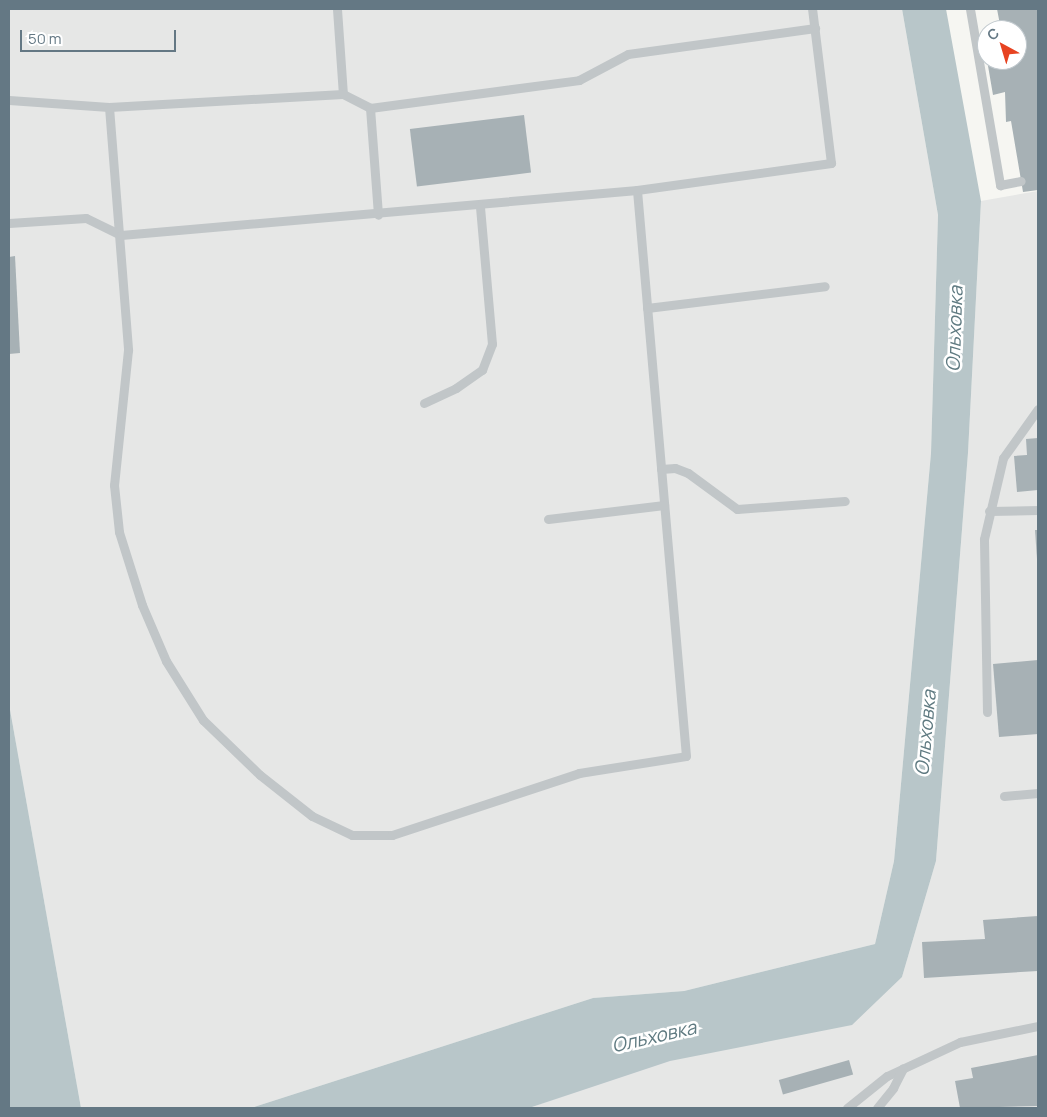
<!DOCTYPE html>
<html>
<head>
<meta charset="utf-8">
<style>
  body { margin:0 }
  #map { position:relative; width:1047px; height:1117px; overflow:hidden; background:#f6f6f2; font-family:Manrope,sans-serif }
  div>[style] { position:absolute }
  .built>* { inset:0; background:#e6e7e6 }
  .water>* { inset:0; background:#b8c6c9 }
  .building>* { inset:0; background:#a7b1b5; transform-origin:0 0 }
  .service>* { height:9px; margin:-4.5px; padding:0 4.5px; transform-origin:4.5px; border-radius:4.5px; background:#c1c6c8 }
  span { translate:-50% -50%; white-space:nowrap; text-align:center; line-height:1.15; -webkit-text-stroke:5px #fff; paint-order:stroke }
  .water-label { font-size:19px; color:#5f7a81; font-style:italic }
  .frame { position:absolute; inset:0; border:10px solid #647884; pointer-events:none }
  .north { position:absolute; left:977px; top:20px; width:50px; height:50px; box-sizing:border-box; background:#fff; border:1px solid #c1c9ce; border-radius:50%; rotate:321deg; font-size:14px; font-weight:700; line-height:20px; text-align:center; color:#647884 }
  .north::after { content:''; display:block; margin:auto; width:18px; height:22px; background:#e74321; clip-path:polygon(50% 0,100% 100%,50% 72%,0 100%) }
  .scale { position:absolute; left:20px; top:30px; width:156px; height:22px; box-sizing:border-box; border:2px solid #647884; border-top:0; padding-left:6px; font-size:15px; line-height:18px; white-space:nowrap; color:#647884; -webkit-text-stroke:4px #fff; paint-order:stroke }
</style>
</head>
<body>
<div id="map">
  <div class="built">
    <div style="clip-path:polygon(9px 9px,902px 9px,938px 215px,931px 453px,894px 861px,875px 944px,684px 991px,593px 998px,251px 1108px,81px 1108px,9px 704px)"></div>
    <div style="clip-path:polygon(1038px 191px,1038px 1108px,529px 1108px,902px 977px,936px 861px,968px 453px,981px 201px)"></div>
  </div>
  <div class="water">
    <div style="clip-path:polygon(902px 9px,946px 9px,981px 201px,968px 453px,936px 861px,902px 977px,852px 1025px,670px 1061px,529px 1108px,251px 1108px,593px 998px,684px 991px,875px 944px,894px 861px,931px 453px,938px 215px)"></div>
    <div style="clip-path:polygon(9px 704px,81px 1108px,9px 1108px)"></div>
  </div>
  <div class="building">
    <div style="clip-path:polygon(997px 9px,1038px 9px,1038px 190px,1023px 192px,1011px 121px,1006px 122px,1005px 92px,993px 95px,987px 60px,1017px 60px,1017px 30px,1001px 30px)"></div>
    <div style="left:524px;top:115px;width:58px;height:115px;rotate:83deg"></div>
    <div style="clip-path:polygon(15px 256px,20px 353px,9px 354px,9px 257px)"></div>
    <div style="clip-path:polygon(1038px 438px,1038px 490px,1017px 492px,1014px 456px,1027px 455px,1026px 439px)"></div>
    <div style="clip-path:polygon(1035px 530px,1038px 530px,1038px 559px,1037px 559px)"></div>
    <div style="clip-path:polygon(1038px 660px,1038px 734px,999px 737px,993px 664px)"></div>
    <div style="clip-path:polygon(1038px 916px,1038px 971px,924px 978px,922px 942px,985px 939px,983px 920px)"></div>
    <div style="clip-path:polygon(1038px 1055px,1038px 1106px,960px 1108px,955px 1081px,973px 1078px,971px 1068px)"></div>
    <div style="left:849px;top:1060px;width:15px;height:73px;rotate:74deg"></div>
  </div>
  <div class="service">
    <div style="left:337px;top:9px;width:85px;rotate:86deg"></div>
    <div style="left:970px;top:9px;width:179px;rotate:80.3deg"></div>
    <div style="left:1000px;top:185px;width:21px;rotate:-11deg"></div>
    <div style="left:9px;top:100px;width:100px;rotate:4deg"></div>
    <div style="left:109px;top:107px;width:234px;rotate:-3.2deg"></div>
    <div style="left:343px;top:94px;width:30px;rotate:27deg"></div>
    <div style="left:370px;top:108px;width:107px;rotate:85.7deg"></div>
    <div style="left:109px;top:107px;width:244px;rotate:85.5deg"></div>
    <div style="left:128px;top:350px;width:136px;rotate:95.9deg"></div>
    <div style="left:114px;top:485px;width:47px;rotate:83.9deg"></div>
    <div style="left:119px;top:532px;width:77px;rotate:72.5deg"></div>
    <div style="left:142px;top:605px;width:61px;rotate:66.8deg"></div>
    <div style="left:166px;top:661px;width:70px;rotate:57.9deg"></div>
    <div style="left:203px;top:720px;width:79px;rotate:44deg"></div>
    <div style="left:260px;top:775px;width:66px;rotate:38.3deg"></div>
    <div style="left:312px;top:816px;width:44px;rotate:25.4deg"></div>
    <div style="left:352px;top:835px;width:40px"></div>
    <div style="left:392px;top:835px;width:197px;rotate:-18.3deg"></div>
    <div style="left:579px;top:773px;width:108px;rotate:-9deg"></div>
    <div style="left:686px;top:756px;width:568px;rotate:-94.95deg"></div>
    <div style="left:370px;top:108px;width:211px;rotate:-7.6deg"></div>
    <div style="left:579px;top:80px;width:55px;rotate:-28deg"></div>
    <div style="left:628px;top:54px;width:189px;rotate:-7.9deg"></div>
    <div style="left:9px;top:223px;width:77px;rotate:-3.7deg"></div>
    <div style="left:86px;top:218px;width:39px;rotate:26deg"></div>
    <div style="left:121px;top:235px;width:518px;rotate:-4.98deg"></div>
    <div style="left:637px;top:190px;width:196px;rotate:-7.9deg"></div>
    <div style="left:831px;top:163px;width:155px;rotate:-97deg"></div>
    <div style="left:647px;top:308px;width:179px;rotate:-7deg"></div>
    <div style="left:424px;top:403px;width:35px;rotate:-25deg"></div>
    <div style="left:456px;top:388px;width:32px;rotate:-35deg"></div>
    <div style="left:482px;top:370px;width:28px;rotate:-69deg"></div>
    <div style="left:492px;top:344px;width:139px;rotate:-95deg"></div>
    <div style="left:661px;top:469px;width:14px;rotate:-4deg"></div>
    <div style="left:675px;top:468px;width:14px;rotate:21deg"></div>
    <div style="left:688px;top:473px;width:61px;rotate:36.3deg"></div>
    <div style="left:737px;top:509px;width:108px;rotate:-4.2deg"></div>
    <div style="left:989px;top:511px;width:49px;rotate:-1.2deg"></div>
    <div style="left:548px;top:519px;width:117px;rotate:-6.9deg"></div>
    <div style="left:987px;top:712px;width:173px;rotate:-91deg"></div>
    <div style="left:984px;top:539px;width:83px;rotate:-76.8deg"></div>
    <div style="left:1003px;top:458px;width:60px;rotate:-54.5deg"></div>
    <div style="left:1004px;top:796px;width:34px;rotate:-5deg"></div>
    <div style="left:847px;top:1108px;width:51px;rotate:-38.7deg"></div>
    <div style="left:887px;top:1076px;width:81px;rotate:-25deg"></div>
    <div style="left:960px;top:1042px;width:80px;rotate:-11.6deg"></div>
    <div style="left:877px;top:1108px;width:26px;rotate:-51deg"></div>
    <div style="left:893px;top:1088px;width:22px;rotate:-63deg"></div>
  </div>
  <div class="water-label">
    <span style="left:955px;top:329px;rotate:-88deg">Ольховка</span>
    <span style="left:926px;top:733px;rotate:-85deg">Ольховка</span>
    <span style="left:654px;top:1037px;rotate:-13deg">Ольховка</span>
  </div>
  <div class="frame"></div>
  <div class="north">С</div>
  <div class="scale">50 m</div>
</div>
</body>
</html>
